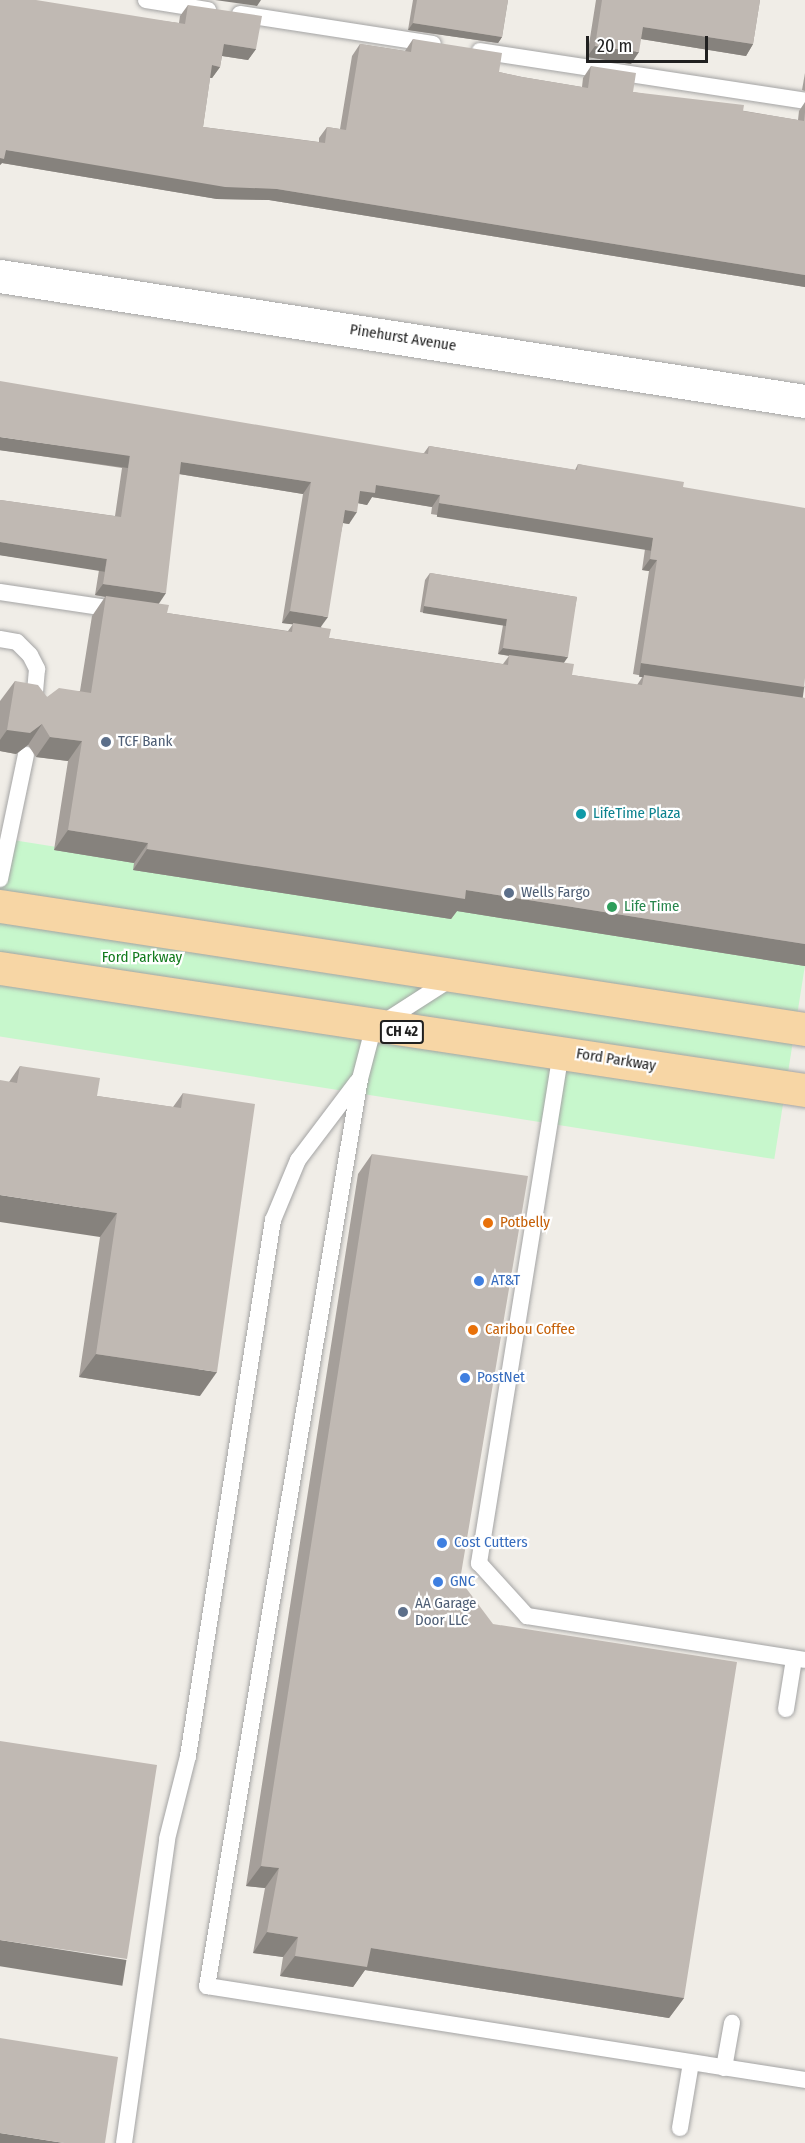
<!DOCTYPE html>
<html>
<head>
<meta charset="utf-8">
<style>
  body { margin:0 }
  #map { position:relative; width:805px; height:2143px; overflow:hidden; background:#f0ede7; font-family:"Fira Sans Condensed",sans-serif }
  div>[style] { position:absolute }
  .park>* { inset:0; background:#c7f7cc; transform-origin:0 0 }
  .roads { filter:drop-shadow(0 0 2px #a4a4a4) drop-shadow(0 0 2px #a4a4a4) }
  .lane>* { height:16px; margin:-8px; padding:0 8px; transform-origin:8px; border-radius:8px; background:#fff }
  .street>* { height:33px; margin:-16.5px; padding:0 16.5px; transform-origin:16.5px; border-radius:16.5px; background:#fff }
  .primary>* { height:33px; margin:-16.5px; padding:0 16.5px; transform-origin:16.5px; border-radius:16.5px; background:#f7d6a5 }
  .wall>* { inset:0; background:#a59f9a }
  .shaded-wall>* { inset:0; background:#86827d; transform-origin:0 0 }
  .building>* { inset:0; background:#c0b9b3 }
  .dots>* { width:16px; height:16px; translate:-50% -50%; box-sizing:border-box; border:3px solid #fff; border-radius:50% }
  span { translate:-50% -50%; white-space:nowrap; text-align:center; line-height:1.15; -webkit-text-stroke:4.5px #fff; paint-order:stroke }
  .shield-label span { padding:2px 4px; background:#fff; border:2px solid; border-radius:4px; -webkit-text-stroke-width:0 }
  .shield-label { font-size:14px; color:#202020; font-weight:700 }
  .street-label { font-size:15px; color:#202020 }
  .service-label { font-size:15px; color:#4e5e75 }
  .left { translate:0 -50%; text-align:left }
  .culture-label { font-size:15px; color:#0d838f }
  .leisure-label { font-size:15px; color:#27864d }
  .park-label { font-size:15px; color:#127a1d }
  .food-label { font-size:15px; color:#c56008 }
  .shop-label { font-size:15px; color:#366cbe }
  .scale { position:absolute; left:586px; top:36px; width:122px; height:27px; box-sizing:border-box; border:3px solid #202020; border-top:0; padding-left:8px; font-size:18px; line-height:21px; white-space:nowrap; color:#202020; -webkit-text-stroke:4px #fff; paint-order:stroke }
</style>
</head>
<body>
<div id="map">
  <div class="park">
    <div style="left:0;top:838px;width:815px;height:196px;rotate:9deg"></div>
  </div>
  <div class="roads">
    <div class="lane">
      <div style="left:146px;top:0;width:63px;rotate:9.2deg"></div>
      <div style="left:240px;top:14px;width:195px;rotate:8.8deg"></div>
      <div style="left:480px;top:51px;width:329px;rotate:8.7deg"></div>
      <div style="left:0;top:592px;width:122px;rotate:8.5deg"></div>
      <div style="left:0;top:639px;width:17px;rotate:10deg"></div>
      <div style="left:17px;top:642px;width:18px;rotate:45deg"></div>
      <div style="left:30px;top:655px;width:16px;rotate:63deg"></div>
      <div style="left:37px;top:669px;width:38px;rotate:95deg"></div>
      <div style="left:0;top:879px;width:127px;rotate:-78.2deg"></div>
      <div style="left:454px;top:977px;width:96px;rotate:147.3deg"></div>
      <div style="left:373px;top:1029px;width:52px;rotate:104.6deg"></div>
      <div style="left:360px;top:1079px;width:920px;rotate:99.57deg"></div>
      <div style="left:207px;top:1986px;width:605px;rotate:8.93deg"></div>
      <div style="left:561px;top:1052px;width:518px;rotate:99.12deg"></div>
      <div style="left:479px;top:1563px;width:72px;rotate:47.8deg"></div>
      <div style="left:527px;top:1616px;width:281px;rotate:9deg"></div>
      <div style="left:786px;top:1709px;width:51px;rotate:-80.9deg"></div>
      <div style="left:724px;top:2068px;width:46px;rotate:-79.9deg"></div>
      <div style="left:680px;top:2128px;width:66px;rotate:-80.4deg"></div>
      <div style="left:124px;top:2143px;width:307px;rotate:-81.9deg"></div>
      <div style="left:167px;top:1839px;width:86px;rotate:-75.8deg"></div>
      <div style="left:188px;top:1756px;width:543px;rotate:-80.99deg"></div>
      <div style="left:273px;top:1220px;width:65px;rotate:-67.4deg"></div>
      <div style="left:298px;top:1160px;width:98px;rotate:-52.9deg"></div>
    </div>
    <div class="street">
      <div style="left:0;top:276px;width:815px;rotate:8.83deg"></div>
    </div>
    <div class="primary">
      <div style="left:0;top:906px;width:814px;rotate:8.69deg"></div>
      <div style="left:0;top:968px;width:814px;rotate:8.62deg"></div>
    </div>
  </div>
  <div class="wall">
    <div style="clip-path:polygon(0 0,179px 23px,180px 16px,188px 5px,256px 49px,248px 60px,222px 56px,220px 67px,212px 78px,210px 78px,203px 127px,319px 142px,319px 138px,327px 127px,340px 129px,352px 56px,360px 44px,405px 51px,413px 39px,499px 72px,522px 77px,582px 87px,583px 78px,591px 66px,633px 92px,798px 120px,799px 111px,805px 102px,805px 287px,269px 200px,217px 199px,2px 163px,0 165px)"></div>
    <div style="clip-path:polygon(413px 0,508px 0,502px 37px,498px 43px,408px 30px)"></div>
    <div style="clip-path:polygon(596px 0,760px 0,753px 44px,746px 56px,641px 39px,631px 64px,587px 57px)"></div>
    <div style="clip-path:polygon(805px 73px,805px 91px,802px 90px)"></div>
    <div style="clip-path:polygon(evenodd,429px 446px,575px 470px,578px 464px,683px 487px,796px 697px,805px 698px,805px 966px,457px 911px,451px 919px,133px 870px,134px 863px,54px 850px,68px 761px,36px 757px,28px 745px,16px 754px,0 751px,0 701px,15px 681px,47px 697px,80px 691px,92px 616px,105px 597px,95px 595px,99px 570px,0 555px,0 500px,115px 516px,122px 468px,0 450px,424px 453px,429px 446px,179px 474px,303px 494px,282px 623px,293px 624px,288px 631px,167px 613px,158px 604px,179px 474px,429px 446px,372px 497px,432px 507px,431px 514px,645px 549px,642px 570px,649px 571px,633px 674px,643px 676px,637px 685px,572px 675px,564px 663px,577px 597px,430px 573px,425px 580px,420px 612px,503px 625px,498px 654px,509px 656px,503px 664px,329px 638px,321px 627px,343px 523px,349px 524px,358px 503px,367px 505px,372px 497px)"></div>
    <div style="clip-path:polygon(20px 1066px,97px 1096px,173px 1107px,183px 1093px,200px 1396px,79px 1377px,100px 1237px,9px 1082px)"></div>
    <div style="clip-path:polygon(372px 1154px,460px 1580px,684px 1998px,669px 2018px,365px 1970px,353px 1987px,280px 1976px,283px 1957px,253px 1953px,265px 1888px,246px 1886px,358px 1174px)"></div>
  </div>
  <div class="shaded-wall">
    <div style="clip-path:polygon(215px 0,261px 0,257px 6px)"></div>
    <div style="clip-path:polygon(413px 23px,502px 37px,498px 43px,408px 30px)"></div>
    <div style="clip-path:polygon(643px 27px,753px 44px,746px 56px,635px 38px)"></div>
    <div style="clip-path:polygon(224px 44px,256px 49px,248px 60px,216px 55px)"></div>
    <div style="clip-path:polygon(595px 46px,639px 52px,631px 64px,587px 57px)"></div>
    <div style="clip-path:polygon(212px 65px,220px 67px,212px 78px,204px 77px)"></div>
    <div style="clip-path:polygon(6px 150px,277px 189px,805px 275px,805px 287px,269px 200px,217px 199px,2px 163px,0 165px,0 158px)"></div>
    <div style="left:0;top:437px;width:131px;height:13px;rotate:8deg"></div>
    <div style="clip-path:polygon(181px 462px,311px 482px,303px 494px,173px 473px)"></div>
    <div style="clip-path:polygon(376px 485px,440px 495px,432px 507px,372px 497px,367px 505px,352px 502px,360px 491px)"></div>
    <div style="left:439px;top:503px;width:217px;height:14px;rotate:9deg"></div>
    <div style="clip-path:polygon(345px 510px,357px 512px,349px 524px,337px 522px)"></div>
    <div style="left:0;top:542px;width:108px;height:13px;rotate:9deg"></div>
    <div style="clip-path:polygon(650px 559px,657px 560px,649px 571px,642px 570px)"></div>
    <div style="clip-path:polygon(103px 584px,166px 593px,158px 605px,95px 595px)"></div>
    <div style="left:424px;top:606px;width:84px;height:7px;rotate:9deg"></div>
    <div style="clip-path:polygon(290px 611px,328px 617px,320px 628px,282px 623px)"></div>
    <div style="clip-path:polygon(503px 648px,568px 657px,563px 664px,498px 654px)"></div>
    <div style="left:641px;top:663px;width:165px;height:14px;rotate:8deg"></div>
    <div style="clip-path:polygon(42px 724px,28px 745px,16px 754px,0 751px,0 740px,7px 730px)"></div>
    <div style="clip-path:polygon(50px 737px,82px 741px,68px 761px,36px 757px)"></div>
    <div style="clip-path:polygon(68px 830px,148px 843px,134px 863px,54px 850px)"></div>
    <div style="clip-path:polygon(147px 849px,466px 890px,805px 944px,805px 966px,457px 911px,451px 919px,133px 870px)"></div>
    <div style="clip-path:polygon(0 1195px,117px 1213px,100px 1237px,0 1222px)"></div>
    <div style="clip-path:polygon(96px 1354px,217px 1372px,200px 1396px,79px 1377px)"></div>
    <div style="clip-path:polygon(261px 1866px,279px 1868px,265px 1888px,246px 1886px)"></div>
    <div style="clip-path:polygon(267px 1932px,298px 1937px,283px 1957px,253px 1953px)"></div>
    <div style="left:0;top:1940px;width:128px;height:26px;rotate:9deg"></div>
    <div style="clip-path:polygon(371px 1948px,684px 1998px,669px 2018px,365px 1970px,353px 1987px,280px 1976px,295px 1956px)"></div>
    <div style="clip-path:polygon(0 2133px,64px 2143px,0 2143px)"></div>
  </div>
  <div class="building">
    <div style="clip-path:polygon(0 0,36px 0,185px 24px,188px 5px,262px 16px,256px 49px,224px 44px,220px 67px,212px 65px,203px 127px,325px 143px,327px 127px,346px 130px,360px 44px,411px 52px,413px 39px,502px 53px,499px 72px,522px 77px,588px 88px,591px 66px,636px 73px,633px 92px,744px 105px,743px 111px,804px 121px,805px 112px,805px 275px,277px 189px,225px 187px,6px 150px,4px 159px,0 158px)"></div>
    <div style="clip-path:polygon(417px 0,508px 0,502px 37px,413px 23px)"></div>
    <div style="clip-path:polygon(602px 0,760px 0,753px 44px,643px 27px,639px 52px,595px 46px)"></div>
    <div style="clip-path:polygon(0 381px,428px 454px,429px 446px,577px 470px,578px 464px,684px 482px,683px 487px,805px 508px,805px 678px,804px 687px,641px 663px,657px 560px,650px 559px,653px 538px,439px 503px,440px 495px,376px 485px,375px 493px,360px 491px,357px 512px,345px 510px,328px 617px,290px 611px,311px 482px,181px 462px,166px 593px,103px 584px,107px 559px,0 542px,0 500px,121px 517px,130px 456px,0 437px)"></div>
    <div style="clip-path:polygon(430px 573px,577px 597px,568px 657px,503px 648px,507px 619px,424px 606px)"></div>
    <div style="clip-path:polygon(106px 596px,169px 605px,167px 613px,292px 632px,293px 623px,331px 629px,329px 638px,508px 665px,509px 655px,574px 664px,572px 675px,642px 685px,644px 675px,805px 698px,805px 944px,466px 890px,465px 899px,147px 849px,148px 843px,68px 830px,82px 741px,50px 737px,42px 724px,30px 733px,7px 730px,15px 681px,38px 685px,47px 697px,59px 688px,91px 693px)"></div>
    <div style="clip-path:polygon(20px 1066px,100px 1078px,97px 1096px,181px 1108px,183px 1093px,255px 1104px,217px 1372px,96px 1354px,117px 1213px,0 1195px,0 1080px,17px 1083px)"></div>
    <div style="clip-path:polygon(372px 1154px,528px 1176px,460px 1580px,493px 1624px,737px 1662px,684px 1998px,371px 1948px,367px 1967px,295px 1956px,298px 1937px,267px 1932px,279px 1868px,261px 1866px)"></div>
    <div style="clip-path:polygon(0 1741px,157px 1765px,127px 1959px,0 1940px)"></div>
    <div style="clip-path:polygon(0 2038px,118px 2057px,105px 2143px,64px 2143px,0 2133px)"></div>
  </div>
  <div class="dots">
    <div style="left:106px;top:742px;background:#5c6f8a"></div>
    <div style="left:581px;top:814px;background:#0f9aa8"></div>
    <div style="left:509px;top:893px;background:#5c6f8a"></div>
    <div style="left:612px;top:907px;background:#2e9e5b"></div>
    <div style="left:488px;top:1223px;background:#e8710a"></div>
    <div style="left:479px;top:1281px;background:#3f7fe0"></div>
    <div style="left:473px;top:1330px;background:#e8710a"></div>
    <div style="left:465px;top:1378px;background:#3f7fe0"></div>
    <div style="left:442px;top:1543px;background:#3f7fe0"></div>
    <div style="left:438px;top:1582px;background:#3f7fe0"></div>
    <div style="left:403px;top:1612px;background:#5c6f8a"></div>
  </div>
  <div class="shield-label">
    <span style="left:402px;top:1032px">CH 42</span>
  </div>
  <div class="street-label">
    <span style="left:403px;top:338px;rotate:9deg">Pinehurst Avenue</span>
    <span style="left:616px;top:1060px;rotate:9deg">Ford Parkway</span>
  </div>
  <div class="service-label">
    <span class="left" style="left:118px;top:742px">TCF Bank</span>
    <span class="left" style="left:521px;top:893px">Wells Fargo</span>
    <span class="left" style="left:415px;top:1612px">AA Garage<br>Door LLC</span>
  </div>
  <div class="culture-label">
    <span class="left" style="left:593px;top:814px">LifeTime Plaza</span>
  </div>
  <div class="leisure-label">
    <span class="left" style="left:624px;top:907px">Life Time</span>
  </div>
  <div class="park-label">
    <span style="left:142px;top:958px">Ford Parkway</span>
  </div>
  <div class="food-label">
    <span class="left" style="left:500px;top:1223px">Potbelly</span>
    <span class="left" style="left:485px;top:1330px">Caribou Coffee</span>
  </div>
  <div class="shop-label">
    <span class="left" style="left:491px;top:1281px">AT&amp;T</span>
    <span class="left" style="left:477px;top:1378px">PostNet</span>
    <span class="left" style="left:454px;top:1543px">Cost Cutters</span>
    <span class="left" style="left:450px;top:1582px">GNC</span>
  </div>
  <div class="scale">20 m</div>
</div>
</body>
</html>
